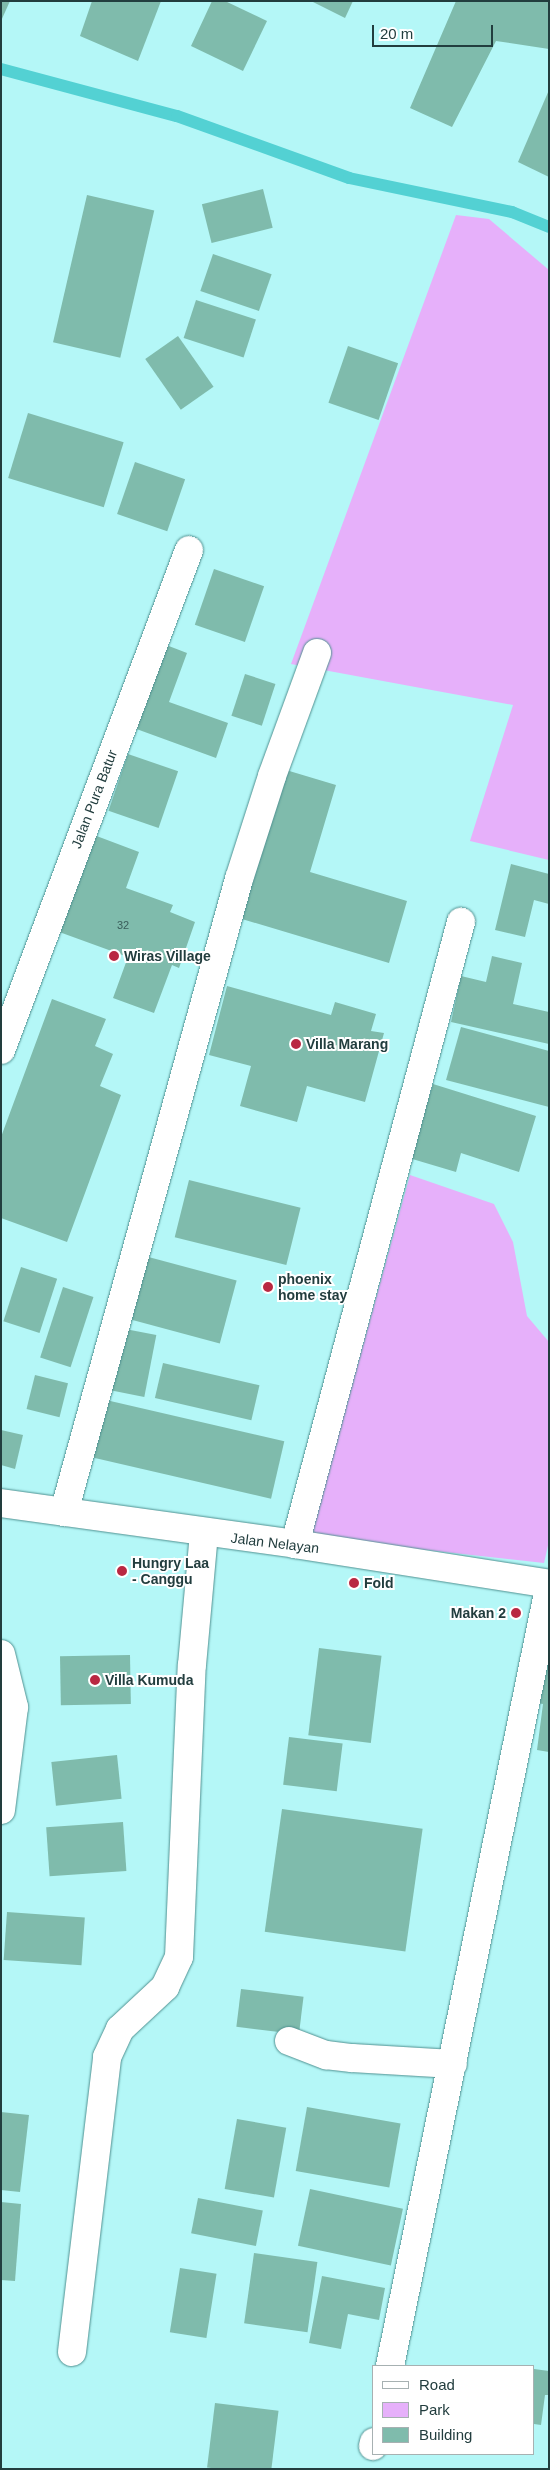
<!DOCTYPE html>
<html>
<head>
<meta charset="utf-8">
<style>
  body { margin:0 }
  #map { position:relative; width:550px; height:2470px; overflow:hidden; background:#b4f7f7; font-family:Arial,sans-serif }
  div>[style] { position:absolute }
  .green>* { inset:0; background:#e6b0fa }
  .stream>* { height:12px; margin:-6px; padding:0 6px; transform-origin:6px; border-radius:6px; background:#53d1d3 }
  .building>* { inset:0; background:#7fbbac; transform-origin:0 0 }
  .roads { filter:drop-shadow(0 0 1px #509191) drop-shadow(0 0 1px #509191) }
  .street>* { height:28px; margin:-14px; padding:0 14px; transform-origin:14px; border-radius:14px; background:#fff }
  .dots>* { width:14px; height:14px; translate:-50% -50%; box-sizing:border-box; border:2px solid #fff; border-radius:50% }
  span { translate:-50% -50%; white-space:nowrap; text-align:center; line-height:1.15; -webkit-text-stroke:4px #fff; paint-order:stroke }
  .number-label { font-size:11px; color:#395c5a }
  .number-label span { -webkit-text-stroke-width:0 }
  .street-label { font-size:14px; color:#223d3e }
  .poi-label { font-size:14px; color:#223d3e; font-weight:700 }
  .left { translate:0 -50%; text-align:left }
  .right { translate:-100% -50%; text-align:right }
  .frame { position:absolute; inset:0; border:2px solid #223d3e; pointer-events:none }
  .legend { position:absolute; left:372px; top:2365px; width:162px; height:90px; box-sizing:border-box; background:#fff; border:1px solid #a7b1b2; margin:0; padding:6px 9px; list-style:none; font-size:15px; color:#223d3e }
  .legend li { display:flex; align-items:center; gap:10px; height:25px }
  .legend b { width:25px; border:1px solid #a7b1b2 }
  .scale { position:absolute; left:372px; top:25px; width:121px; height:22px; box-sizing:border-box; border:2px solid #223d3e; border-top:0; padding-left:6px; font-size:15px; line-height:18px; white-space:nowrap; color:#223d3e; -webkit-text-stroke:4px #fff; paint-order:stroke }
</style>
</head>
<body>
<div id="map">
  <div class="green">
    <div style="clip-path:polygon(456px 215px,489px 219px,549px 270px,549px 860px,470px 841px,513px 705px,291px 664px)"></div>
    <div style="clip-path:polygon(410px 1175px,494px 1204px,513px 1242px,527px 1316px,549px 1342px,549px 1541px,544px 1563px,310px 1537px)"></div>
  </div>
  <div class="stream">
    <div style="left:1px;top:69px;width:182px;rotate:15deg"></div>
    <div style="left:177px;top:116px;width:183px;rotate:19.8deg"></div>
    <div style="left:349px;top:178px;width:167px;rotate:11.8deg"></div>
    <div style="left:512px;top:212px;width:40px;rotate:22deg"></div>
  </div>
  <div class="building">
    <div style="clip-path:polygon(1px 1px,10px 1px,1px 21px)"></div>
    <div style="clip-path:polygon(92px 1px,161px 1px,138px 61px,80px 36px)"></div>
    <div style="clip-path:polygon(212px 1px,225px 1px,267px 21px,243px 71px,191px 46px)"></div>
    <div style="clip-path:polygon(311px 1px,353px 1px,345px 18px)"></div>
    <div style="clip-path:polygon(456px 1px,549px 1px,549px 49px,496px 41px,452px 127px,410px 108px)"></div>
    <div style="clip-path:polygon(549px 90px,549px 177px,518px 162px)"></div>
    <div style="left:263px;top:189px;width:40px;height:63px;rotate:76deg"></div>
    <div style="left:87px;top:195px;width:69px;height:151px;rotate:13deg"></div>
    <div style="left:213px;top:254px;width:62px;height:39px;rotate:19deg"></div>
    <div style="left:196px;top:300px;width:63px;height:40px;rotate:18deg"></div>
    <div style="left:178px;top:336px;width:62px;height:40px;rotate:55deg"></div>
    <div style="left:348px;top:346px;width:53px;height:60px;rotate:19deg"></div>
    <div style="left:28px;top:413px;width:100px;height:68px;rotate:17deg"></div>
    <div style="left:135px;top:462px;width:53px;height:55px;rotate:19deg"></div>
    <div style="left:214px;top:569px;width:53px;height:59px;rotate:19deg"></div>
    <div style="clip-path:polygon(161px 643px,187px 653px,169px 702px,228px 723px,216px 758px,131px 727px)"></div>
    <div style="left:245px;top:674px;width:32px;height:44px;rotate:18deg"></div>
    <div style="left:128px;top:754px;width:53px;height:60px;rotate:19deg"></div>
    <div style="clip-path:polygon(276px 767px,336px 785px,310px 872px,407px 901px,389px 963px,232px 916px)"></div>
    <div style="clip-path:polygon(86px 832px,139px 852px,126px 888px,173px 905px,170px 912px,195px 922px,179px 968px,172px 965px,154px 1013px,113px 998px,128px 957px,51px 929px)"></div>
    <div style="clip-path:polygon(511px 864px,549px 874px,549px 904px,534px 900px,525px 937px,495px 930px)"></div>
    <div style="clip-path:polygon(492px 956px,522px 963px,513px 1004px,549px 1012px,549px 1044px,451px 1022px,461px 976px,486px 982px)"></div>
    <div style="clip-path:polygon(227px 986px,331px 1015px,335px 1002px,376px 1014px,371px 1031px,384px 1033px,365px 1102px,307px 1086px,297px 1122px,240px 1106px,251px 1066px,209px 1055px)"></div>
    <div style="clip-path:polygon(52px 999px,106px 1019px,95px 1046px,113px 1054px,100px 1086px,121px 1095px,67px 1242px,1px 1218px,1px 1137px)"></div>
    <div style="clip-path:polygon(461px 1027px,549px 1051px,549px 1107px,446px 1080px)"></div>
    <div style="clip-path:polygon(433px 1084px,536px 1116px,519px 1172px,461px 1153px,456px 1172px,409px 1158px)"></div>
    <div style="left:189px;top:1180px;width:115px;height:59px;rotate:14deg"></div>
    <div style="left:141px;top:1255px;width:99px;height:65px;rotate:15deg"></div>
    <div style="left:21px;top:1267px;width:38px;height:57px;rotate:18deg"></div>
    <div style="left:63px;top:1287px;width:32px;height:74px;rotate:18deg"></div>
    <div style="left:120px;top:1328px;width:37px;height:63px;rotate:11deg"></div>
    <div style="left:163px;top:1363px;width:99px;height:36px;rotate:13deg"></div>
    <div style="left:35px;top:1375px;width:34px;height:35px;rotate:14deg"></div>
    <div style="left:106px;top:1400px;width:183px;height:59px;rotate:13deg"></div>
    <div style="clip-path:polygon(1px 1430px,23px 1435px,15px 1469px,1px 1465px)"></div>
    <div style="left:319px;top:1648px;width:63px;height:88px;rotate:7deg"></div>
    <div style="left:130px;top:1655px;width:49px;height:70px;rotate:89deg"></div>
    <div style="clip-path:polygon(537px 1662px,549px 1664px,549px 1752px,537px 1750px,543px 1704px,531px 1702px)"></div>
    <div style="left:289px;top:1737px;width:54px;height:48px;rotate:7deg"></div>
    <div style="left:117px;top:1755px;width:44px;height:66px;rotate:84deg"></div>
    <div style="left:282px;top:1809px;width:142px;height:124px;rotate:8deg"></div>
    <div style="left:123px;top:1822px;width:49px;height:77px;rotate:86deg"></div>
    <div style="left:7px;top:1912px;width:78px;height:48px;rotate:4deg"></div>
    <div style="left:241px;top:1989px;width:63px;height:38px;rotate:7deg"></div>
    <div style="left:307px;top:2107px;width:95px;height:65px;rotate:10deg"></div>
    <div style="clip-path:polygon(1px 2112px,29px 2115px,20px 2192px,1px 2190px)"></div>
    <div style="left:237px;top:2119px;width:50px;height:71px;rotate:10deg"></div>
    <div style="left:310px;top:2189px;width:95px;height:58px;rotate:12deg"></div>
    <div style="left:198px;top:2198px;width:66px;height:36px;rotate:11deg"></div>
    <div style="clip-path:polygon(1px 2202px,21px 2204px,15px 2281px,1px 2280px)"></div>
    <div style="left:254px;top:2253px;width:64px;height:71px;rotate:8deg"></div>
    <div style="left:180px;top:2268px;width:37px;height:65px;rotate:9deg"></div>
    <div style="clip-path:polygon(322px 2276px,385px 2288px,379px 2320px,348px 2314px,341px 2349px,309px 2343px)"></div>
    <div style="clip-path:polygon(534px 2369px,549px 2371px,549px 2395px,545px 2395px,541px 2425px,534px 2424px)"></div>
    <div style="left:215px;top:2403px;width:64px;height:65px;rotate:7deg"></div>
  </div>
  <div class="roads">
    <div class="street">
      <div style="left:1px;top:1050px;width:534px;rotate:-69.39deg"></div>
      <div style="left:1px;top:1503px;width:297px;rotate:7.9deg"></div>
      <div style="left:295px;top:1544px;width:257px;rotate:8.9deg"></div>
      <div style="left:64px;top:1512px;width:657px;rotate:-74.55deg"></div>
      <div style="left:239px;top:879px;width:108px;rotate:-72.2deg"></div>
      <div style="left:272px;top:776px;width:131px;rotate:-69.9deg"></div>
      <div style="left:295px;top:1544px;width:644px;rotate:-75.06deg"></div>
      <div style="left:1px;top:1654px;width:55px;rotate:76.2deg"></div>
      <div style="left:14px;top:1707px;width:104px;rotate:97.2deg"></div>
      <div style="left:289px;top:2041px;width:40px;rotate:21deg"></div>
      <div style="left:326px;top:2055px;width:26px;rotate:7deg"></div>
      <div style="left:352px;top:2058px;width:101px;rotate:3.4deg"></div>
      <div style="left:72px;top:2352px;width:297px;rotate:-83.2deg"></div>
      <div style="left:107px;top:2057px;width:31px;rotate:-65deg"></div>
      <div style="left:120px;top:2029px;width:62px;rotate:-43deg"></div>
      <div style="left:165px;top:1987px;width:33px;rotate:-65deg"></div>
      <div style="left:179px;top:1957px;width:292px;rotate:-87.5deg"></div>
      <div style="left:192px;top:1665px;width:132px;rotate:-84.8deg"></div>
      <div style="left:390px;top:2366px;width:794px;rotate:-78.45deg"></div>
      <div style="left:373px;top:2446px;width:4px;rotate:-76deg"></div>
    </div>
  </div>
  <div class="dots">
    <div style="left:114px;top:956px;background:#b92842"></div>
    <div style="left:296px;top:1044px;background:#b92842"></div>
    <div style="left:268px;top:1287px;background:#b92842"></div>
    <div style="left:122px;top:1571px;background:#b92842"></div>
    <div style="left:354px;top:1583px;background:#b92842"></div>
    <div style="left:516px;top:1613px;background:#b92842"></div>
    <div style="left:95px;top:1680px;background:#b92842"></div>
  </div>
  <div class="number-label">
    <span style="left:123px;top:925px">32</span>
  </div>
  <div class="street-label">
    <span style="left:94px;top:799px;rotate:-69deg">Jalan Pura Batur</span>
    <span style="left:275px;top:1543px;rotate:7deg">Jalan Nelayan</span>
  </div>
  <div class="poi-label">
    <span class="left" style="left:124px;top:956px">Wiras Village</span>
    <span class="left" style="left:306px;top:1044px">Villa Marang</span>
    <span class="left" style="left:278px;top:1287px">phoenix<br>home stay</span>
    <span class="left" style="left:132px;top:1571px">Hungry Laa<br>- Canggu</span>
    <span class="left" style="left:364px;top:1583px">Fold</span>
    <span class="right" style="left:506px;top:1613px">Makan 2</span>
    <span class="left" style="left:105px;top:1680px">Villa Kumuda</span>
  </div>
  <div class="frame"></div>
  <ul class="legend">
  <li><b style="height:6px;background:#fff"></b>Road</li>
  <li><b style="height:14px;background:#e6b0fa"></b>Park</li>
  <li><b style="height:14px;background:#7fbbac"></b>Building</li>
  </ul>
  <div class="scale">20 m</div>
</div>
</body>
</html>
